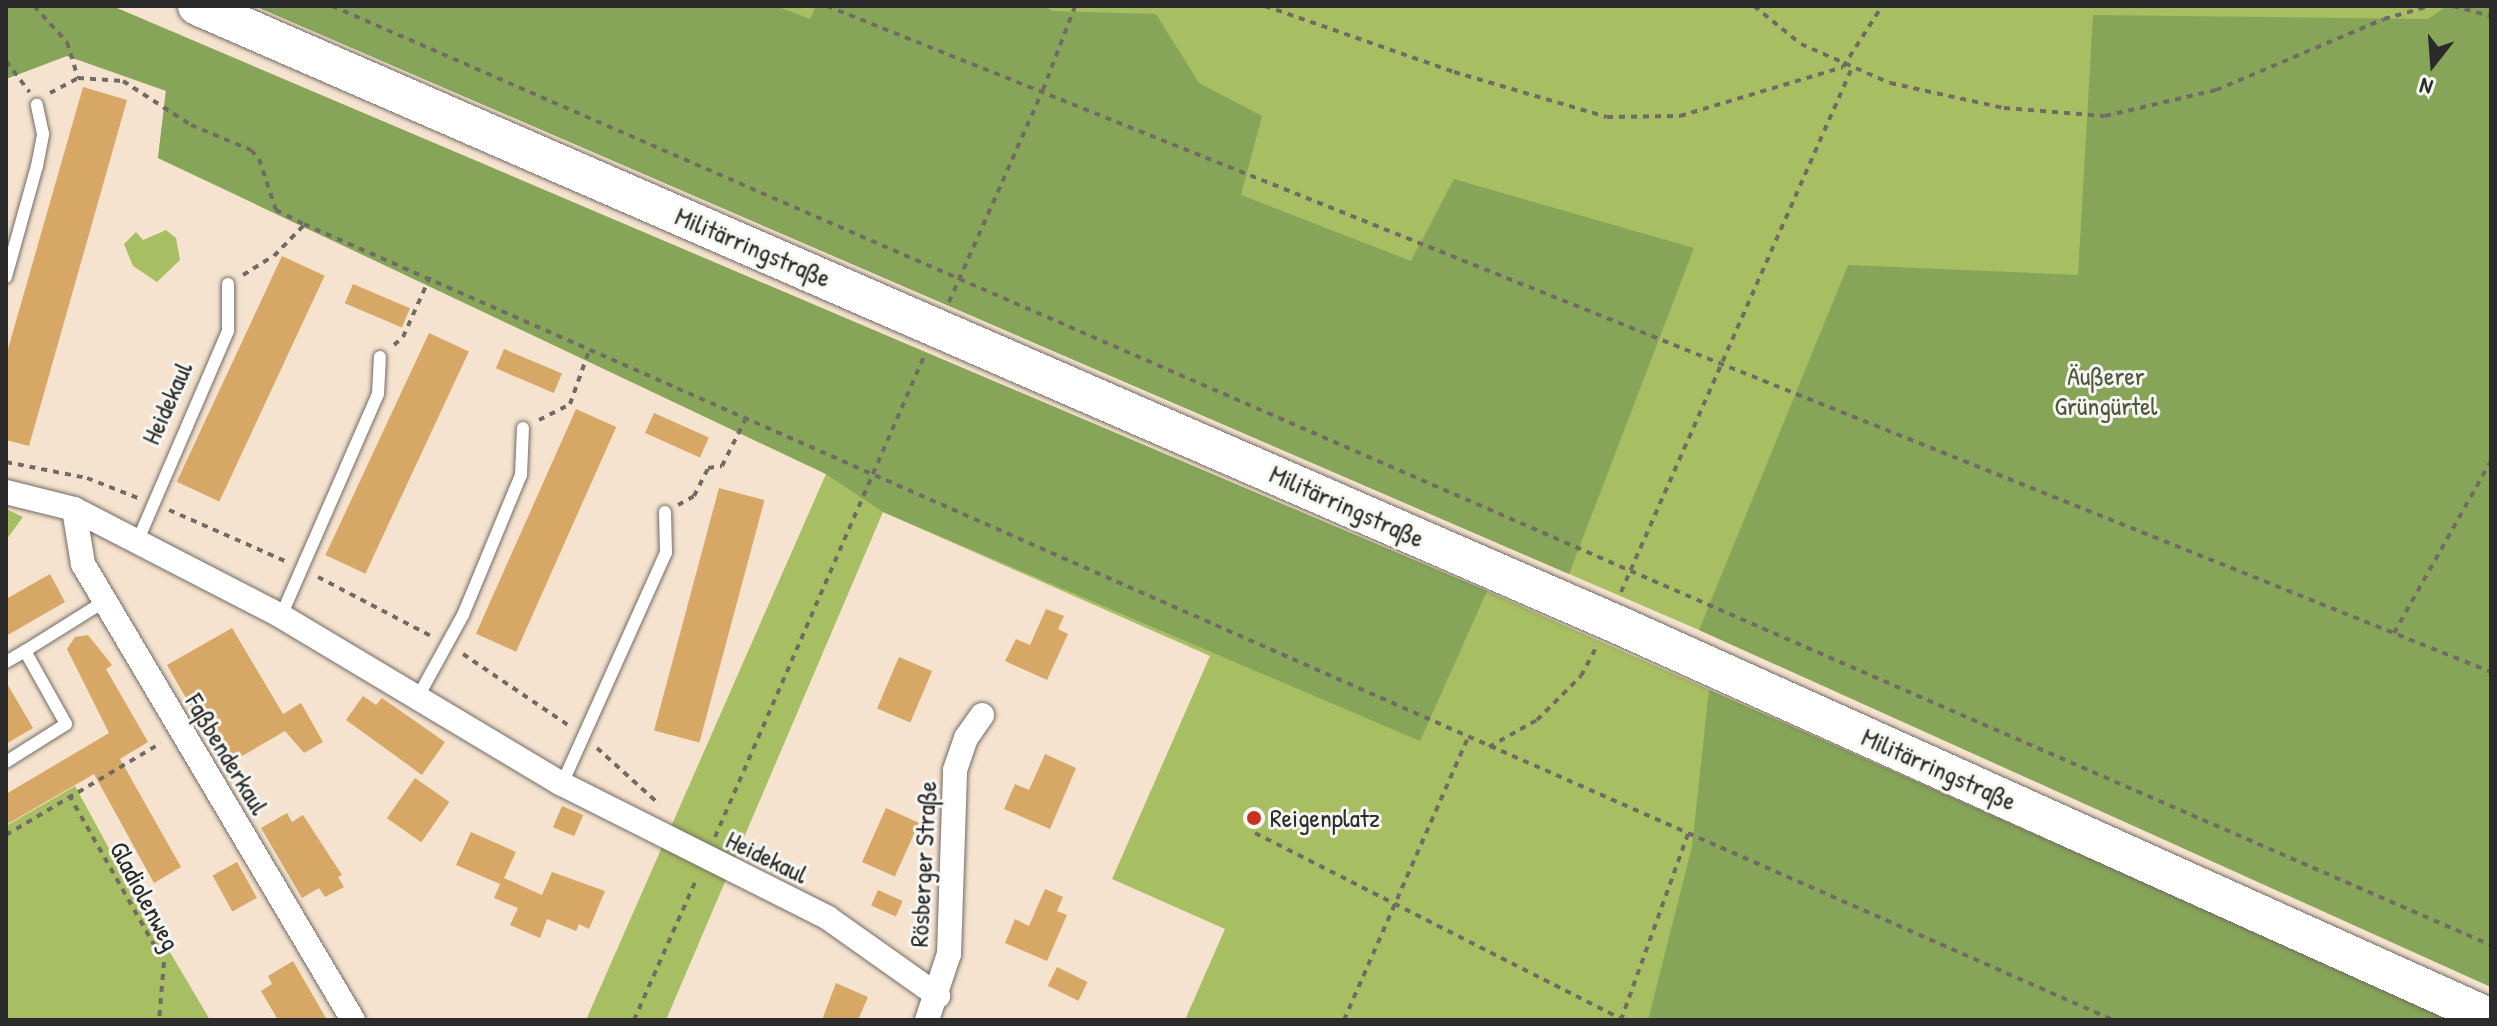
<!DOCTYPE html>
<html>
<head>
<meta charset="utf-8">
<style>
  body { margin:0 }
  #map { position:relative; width:2497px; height:1026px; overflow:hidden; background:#f5e3cf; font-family:"Patrick Hand",sans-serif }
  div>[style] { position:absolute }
  .green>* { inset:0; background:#a8be62 }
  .forest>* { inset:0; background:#86a558 }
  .building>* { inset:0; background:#d7a766; transform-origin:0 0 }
  .path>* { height:4px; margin-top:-2px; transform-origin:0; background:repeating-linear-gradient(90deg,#726b64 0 6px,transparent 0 12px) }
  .roads { filter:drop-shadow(0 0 2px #726b64) drop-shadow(0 0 2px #726b64) }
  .service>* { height:12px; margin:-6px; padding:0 6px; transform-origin:6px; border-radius:6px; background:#fff }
  .minor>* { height:24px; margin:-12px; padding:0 12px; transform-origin:12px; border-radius:12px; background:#fff }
  .primary>* { height:38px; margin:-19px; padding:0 19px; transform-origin:19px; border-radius:19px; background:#fff }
  .dots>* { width:22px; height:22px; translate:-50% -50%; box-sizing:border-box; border:4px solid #f6f6f2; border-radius:50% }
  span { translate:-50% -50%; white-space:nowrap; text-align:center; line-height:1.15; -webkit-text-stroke:6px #f6f6f2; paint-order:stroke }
  .street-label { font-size:26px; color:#2b2b2b }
  .park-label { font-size:26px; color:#50573c }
  .poi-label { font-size:26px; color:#2b2b2b }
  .left { translate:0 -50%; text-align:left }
  .frame { position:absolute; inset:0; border:8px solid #2b2b2b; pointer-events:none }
  .north { position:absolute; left:2393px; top:24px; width:80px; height:80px; -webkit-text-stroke:6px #f6f6f2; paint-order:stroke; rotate:197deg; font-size:22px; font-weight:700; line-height:32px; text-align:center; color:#2b2b2b }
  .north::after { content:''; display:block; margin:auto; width:28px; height:36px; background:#2b2b2b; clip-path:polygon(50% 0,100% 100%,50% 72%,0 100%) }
</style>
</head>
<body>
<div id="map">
  <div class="green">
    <div style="clip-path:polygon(6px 6px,112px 6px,1487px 591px,2454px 1020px,1185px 1020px,1225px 929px,1112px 879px,1210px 656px,883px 512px,666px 1020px,586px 1020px,826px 474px,158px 158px,166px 90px,67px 56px,6px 75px)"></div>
    <div style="clip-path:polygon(255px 6px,2491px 6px,2491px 987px,1699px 630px)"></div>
    <div style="clip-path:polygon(166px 230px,176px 238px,180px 260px,157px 282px,133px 266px,124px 244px,136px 232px,143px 240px)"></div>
    <div style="clip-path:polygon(6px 509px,23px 517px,6px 540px)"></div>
    <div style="clip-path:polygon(75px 786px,112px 854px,210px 1020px,6px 1020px,6px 826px)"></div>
  </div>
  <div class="forest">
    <div style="clip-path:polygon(6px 6px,112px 6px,1487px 591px,1420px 741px,883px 512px,826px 474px,158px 158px,166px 91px,67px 56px,6px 79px)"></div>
    <div style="clip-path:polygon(255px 6px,776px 6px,810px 19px,816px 6px,1044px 6px,1052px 11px,1156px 14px,1199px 83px,1262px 116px,1241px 195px,1411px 261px,1454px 179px,1694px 248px,1569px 574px)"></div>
    <div style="clip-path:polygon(2447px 6px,2491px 6px,2491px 987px,1699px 630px,1848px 265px,2078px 275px,2093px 15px,2428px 19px)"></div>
    <div style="clip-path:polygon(1709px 690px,2454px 1020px,1648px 1020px,1692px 847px)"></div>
  </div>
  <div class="building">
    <div style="clip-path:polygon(83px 87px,127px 100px,29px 446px,6px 440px,6px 356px)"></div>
    <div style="left:282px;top:256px;width:47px;height:249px;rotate:25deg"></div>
    <div style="left:353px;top:284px;width:62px;height:21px;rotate:23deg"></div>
    <div style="left:429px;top:333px;width:44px;height:245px;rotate:25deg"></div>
    <div style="left:504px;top:349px;width:63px;height:21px;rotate:23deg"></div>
    <div style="left:576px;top:409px;width:44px;height:246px;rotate:24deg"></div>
    <div style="left:654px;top:413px;width:60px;height:22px;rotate:24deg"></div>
    <div style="left:719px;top:488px;width:47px;height:251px;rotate:15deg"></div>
    <div style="clip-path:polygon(50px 574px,65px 602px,6px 636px,6px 599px)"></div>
    <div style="clip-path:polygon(1046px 609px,1064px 616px,1058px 629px,1068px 634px,1047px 680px,1005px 661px,1016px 639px,1030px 645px)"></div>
    <div style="clip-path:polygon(232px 628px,283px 714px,301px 703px,323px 742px,304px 753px,285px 731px,225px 766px,167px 665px)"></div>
    <div style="clip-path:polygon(88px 635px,112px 665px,106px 669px,148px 742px,120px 759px,181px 867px,154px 883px,94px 774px,6px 825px,6px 794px,109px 733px,67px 649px,75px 637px)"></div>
    <div style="left:899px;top:657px;width:36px;height:56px;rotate:23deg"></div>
    <div style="clip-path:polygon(6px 682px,33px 728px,6px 744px)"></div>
    <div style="clip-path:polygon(363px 696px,376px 705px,382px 698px,445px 742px,422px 775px,346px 720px)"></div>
    <div style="clip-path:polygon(1045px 754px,1076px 768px,1050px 829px,1004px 809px,1015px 784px,1029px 790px)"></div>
    <div style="left:415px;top:778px;width:42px;height:49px;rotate:35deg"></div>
    <div style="left:562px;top:806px;width:23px;height:23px;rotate:23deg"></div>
    <div style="left:886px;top:808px;width:36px;height:59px;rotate:24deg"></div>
    <div style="clip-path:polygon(287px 813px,292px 822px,303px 815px,342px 875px,338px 877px,344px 887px,325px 897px,319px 888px,302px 898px,261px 828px)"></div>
    <div style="clip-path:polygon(471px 832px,516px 852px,504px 878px,542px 895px,552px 872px,605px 891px,589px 929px,579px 924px,576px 931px,547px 919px,540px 938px,510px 925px,518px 908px,494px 898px,500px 884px,456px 865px)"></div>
    <div style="left:237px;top:862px;width:41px;height:28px;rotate:61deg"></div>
    <div style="clip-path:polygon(1045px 889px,1063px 897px,1057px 911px,1067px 915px,1047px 961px,1005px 943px,1015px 919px,1029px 926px)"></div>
    <div style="left:878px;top:890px;width:27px;height:17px;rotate:24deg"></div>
    <div style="clip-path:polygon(293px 961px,308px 987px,327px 1020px,278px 1020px,261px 991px,272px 984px,268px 976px)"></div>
    <div style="left:1057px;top:967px;width:34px;height:21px;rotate:26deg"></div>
    <div style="clip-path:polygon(836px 983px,868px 997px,858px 1020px,822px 1020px)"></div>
  </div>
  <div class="path">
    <div style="left:34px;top:6px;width:49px;rotate:47.5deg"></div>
    <div style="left:67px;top:42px;width:38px;rotate:73deg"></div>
    <div style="left:332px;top:6px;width:2354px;rotate:23.51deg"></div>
    <div style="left:827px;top:6px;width:1792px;rotate:21.81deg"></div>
    <div style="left:1265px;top:6px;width:200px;rotate:19.2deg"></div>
    <div style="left:1454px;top:72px;width:159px;rotate:16.4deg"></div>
    <div style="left:1607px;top:117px;width:73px;rotate:-0.8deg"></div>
    <div style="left:1680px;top:116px;width:170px;rotate:-16.7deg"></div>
    <div style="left:1843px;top:67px;width:72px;rotate:-57.4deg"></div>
    <div style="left:1754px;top:6px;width:60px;rotate:39deg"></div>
    <div style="left:1801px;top:44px;width:97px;rotate:23.7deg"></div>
    <div style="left:1890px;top:83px;width:117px;rotate:12.4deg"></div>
    <div style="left:2004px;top:108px;width:101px;rotate:4.5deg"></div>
    <div style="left:2105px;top:116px;width:114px;rotate:-13.2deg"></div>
    <div style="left:2216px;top:90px;width:182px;rotate:-22.9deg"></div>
    <div style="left:2384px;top:19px;width:48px;rotate:-15.8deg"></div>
    <div style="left:2453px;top:6px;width:39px;rotate:15deg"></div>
    <div style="left:6px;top:61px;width:39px;rotate:53deg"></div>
    <div style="left:50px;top:93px;width:32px;rotate:-28deg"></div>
    <div style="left:78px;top:78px;width:45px;rotate:3.8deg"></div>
    <div style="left:123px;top:81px;width:81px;rotate:32.9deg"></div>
    <div style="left:191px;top:125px;width:65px;rotate:22.6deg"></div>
    <div style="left:251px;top:150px;width:12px;rotate:48deg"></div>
    <div style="left:259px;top:159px;width:54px;rotate:71.6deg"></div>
    <div style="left:276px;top:210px;width:31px;rotate:27deg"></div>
    <div style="left:304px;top:224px;width:1976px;rotate:23.75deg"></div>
    <div style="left:243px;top:275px;width:36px;rotate:-32deg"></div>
    <div style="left:274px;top:256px;width:43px;rotate:-45.9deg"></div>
    <div style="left:949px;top:302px;width:232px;rotate:-66.1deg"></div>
    <div style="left:1043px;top:90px;width:90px;rotate:-69.1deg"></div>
    <div style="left:394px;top:345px;width:12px;rotate:-42deg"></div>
    <div style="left:403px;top:337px;width:66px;rotate:-65.8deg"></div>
    <div style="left:539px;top:420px;width:35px;rotate:-27deg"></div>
    <div style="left:570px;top:404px;width:56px;rotate:-70.3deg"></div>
    <div style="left:6px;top:462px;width:83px;rotate:11.2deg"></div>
    <div style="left:87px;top:478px;width:55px;rotate:21.4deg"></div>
    <div style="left:678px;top:505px;width:18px;rotate:-29deg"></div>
    <div style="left:694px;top:496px;width:31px;rotate:-63deg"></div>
    <div style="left:708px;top:468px;width:14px;rotate:-8deg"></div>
    <div style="left:722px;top:466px;width:51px;rotate:-63.4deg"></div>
    <div style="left:169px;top:510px;width:127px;rotate:23.7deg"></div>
    <div style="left:318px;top:577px;width:127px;rotate:27.6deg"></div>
    <div style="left:1621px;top:592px;width:570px;rotate:-66.22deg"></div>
    <div style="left:2394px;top:633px;width:197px;rotate:-60.6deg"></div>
    <div style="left:463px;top:654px;width:127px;rotate:34.1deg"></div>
    <div style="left:1489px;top:747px;width:55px;rotate:-29.4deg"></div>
    <div style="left:1537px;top:720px;width:62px;rotate:-45deg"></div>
    <div style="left:1581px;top:676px;width:32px;rotate:-62deg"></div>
    <div style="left:597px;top:748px;width:84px;rotate:42.1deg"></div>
    <div style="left:69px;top:795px;width:192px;rotate:60.4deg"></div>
    <div style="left:164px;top:962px;width:58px;rotate:94.9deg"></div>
    <div style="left:1255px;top:833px;width:411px;rotate:26.9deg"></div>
    <div style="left:6px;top:835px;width:180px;rotate:-30.7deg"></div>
    <div style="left:715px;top:837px;width:527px;rotate:-66.5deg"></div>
    <div style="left:634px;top:1020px;width:155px;rotate:-66.1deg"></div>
    <div style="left:1344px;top:1020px;width:308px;rotate:-66.3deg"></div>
    <div style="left:1621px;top:1020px;width:198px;rotate:-70.2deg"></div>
  </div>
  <div class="roads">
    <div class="service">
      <div style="left:6px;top:277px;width:115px;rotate:-74.4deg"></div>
      <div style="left:37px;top:166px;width:33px;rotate:-79deg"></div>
      <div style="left:43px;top:134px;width:30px;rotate:-102deg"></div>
      <div style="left:138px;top:540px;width:228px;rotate:-66.7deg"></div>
      <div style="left:228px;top:331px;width:47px;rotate:-90deg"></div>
      <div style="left:281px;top:616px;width:242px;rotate:-66.4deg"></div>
      <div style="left:378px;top:394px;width:37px;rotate:-87deg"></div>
      <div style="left:6px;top:662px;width:22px;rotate:-30deg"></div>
      <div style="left:419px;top:695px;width:91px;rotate:-61.2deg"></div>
      <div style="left:463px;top:615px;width:152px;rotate:-67.5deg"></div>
      <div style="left:521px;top:475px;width:47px;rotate:-87.6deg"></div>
      <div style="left:6px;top:762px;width:71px;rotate:-32.3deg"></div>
      <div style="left:66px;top:724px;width:84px;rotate:-119.3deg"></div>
      <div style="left:25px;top:651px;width:94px;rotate:-32deg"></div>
      <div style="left:562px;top:784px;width:253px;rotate:-65.8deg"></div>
      <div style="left:666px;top:553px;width:41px;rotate:-91.4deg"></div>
    </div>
    <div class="minor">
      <div style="left:6px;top:492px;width:70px;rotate:14deg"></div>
      <div style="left:74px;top:509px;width:233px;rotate:27.3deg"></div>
      <div style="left:281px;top:616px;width:327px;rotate:30.9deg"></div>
      <div style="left:562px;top:784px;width:298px;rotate:26.7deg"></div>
      <div style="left:828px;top:918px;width:135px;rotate:35.3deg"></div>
      <div style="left:74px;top:509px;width:56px;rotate:80.7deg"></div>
      <div style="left:83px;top:564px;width:530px;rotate:59.37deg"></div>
      <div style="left:927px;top:1020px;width:70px;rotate:-71.6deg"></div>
      <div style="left:949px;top:954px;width:184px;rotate:-88.1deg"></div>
      <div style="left:955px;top:770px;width:34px;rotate:-71deg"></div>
      <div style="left:966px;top:738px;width:28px;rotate:-55deg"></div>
    </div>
    <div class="primary">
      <div style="left:197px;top:6px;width:1555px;rotate:23.53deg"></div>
      <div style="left:1623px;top:627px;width:952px;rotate:24.25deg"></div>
    </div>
  </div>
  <div class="dots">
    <div style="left:1254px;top:818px;background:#c8321e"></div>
  </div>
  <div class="street-label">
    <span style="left:753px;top:247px;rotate:23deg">Militärringstraße</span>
    <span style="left:167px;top:403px;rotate:-66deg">Heidekaul</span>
    <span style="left:1347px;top:506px;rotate:24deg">Militärringstraße</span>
    <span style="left:227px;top:754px;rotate:59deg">Faßbenderkaul</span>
    <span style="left:1939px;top:769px;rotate:24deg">Militärringstraße</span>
    <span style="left:767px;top:857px;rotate:26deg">Heidekaul</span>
    <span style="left:923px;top:864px;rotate:-87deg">Rösberger Straße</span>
    <span style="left:145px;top:896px;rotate:62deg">Gladiolenweg</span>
  </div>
  <div class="park-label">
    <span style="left:2106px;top:391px">Äußerer<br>Grüngürtel</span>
  </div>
  <div class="poi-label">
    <span class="left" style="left:1270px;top:818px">Reigenplatz</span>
  </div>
  <div class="frame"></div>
  <div class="north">N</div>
</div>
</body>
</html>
